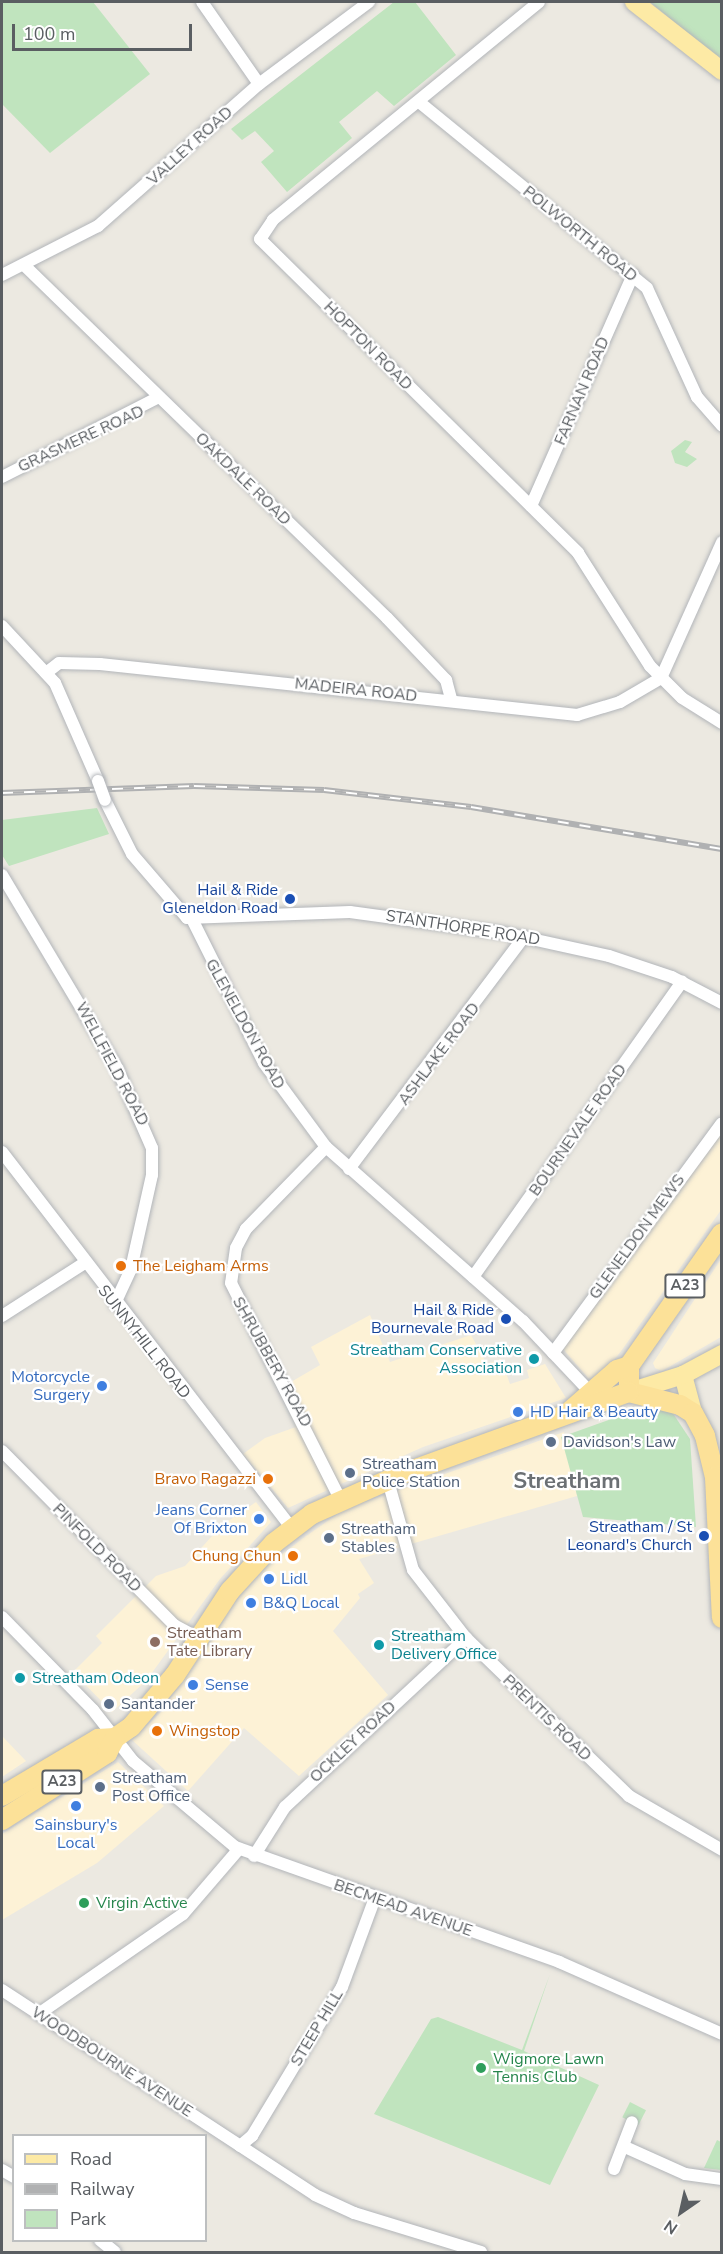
<!DOCTYPE html>
<html>
<head>
<meta charset="utf-8">
<style>
  body { margin:0 }
  #map { position:relative; width:723px; height:2254px; overflow:hidden; background:#ece9e1; font-family:"Nunito Sans",sans-serif }
  div>[style] { position:absolute }
  .commercial>* { inset:0; background:#fdf2d6 }
  .green>* { inset:0; background:#c0e4be; transform-origin:0 0 }
  .roads { filter:drop-shadow(0 0 2px #b2b5b9) drop-shadow(0 0 2px #b2b5b9) }
  .minor>* { height:12px; margin:-6px; padding:0 6px; transform-origin:6px; border-radius:6px; background:#fff }
  .primary>* { height:18px; margin:-9px; padding:0 9px; transform-origin:9px; border-radius:9px; background:#fdeaa5 }
  .trunk>* { height:20px; margin:-10px; padding:0 10px; transform-origin:10px; border-radius:10px; background:#fce198 }
  .rail>* { height:6px; margin-top:-3px; transform-origin:0; background:repeating-linear-gradient(90deg,#fff 0 11px,#b0b1b2 0 22px); box-sizing:border-box; border-block:2px solid #b0b1b2 }
  .bridges { filter:drop-shadow(0 0 2px #b2b5b9) drop-shadow(0 0 2px #b2b5b9) }
  .minor-bridge>* { height:12px; margin:-6px; padding:0 6px; transform-origin:6px; border-radius:6px; background:#fff }
  .dots>* { width:16px; height:16px; translate:-50% -50%; box-sizing:border-box; border:3px solid #fff; border-radius:50% }
  span { translate:-50% -50%; white-space:nowrap; text-align:center; line-height:1.15; -webkit-text-stroke:4.5px #fff; paint-order:stroke }
  .shield-label span { padding:2px 4px; background:#fff; border:2px solid; border-radius:4px; -webkit-text-stroke-width:0 }
  .shield-label { font-size:15px; color:#5a5e62; font-weight:700 }
  .street-label { font-size:16px; color:#5a5e62 }
  .transit-label { font-size:16px; color:#164399 }
  .right { translate:-100% -50%; text-align:right }
  .food-label { font-size:16px; color:#c56008 }
  .left { translate:0 -50%; text-align:left }
  .culture-label { font-size:16px; color:#0d838f }
  .shop-label { font-size:16px; color:#366cbe }
  .service-label { font-size:16px; color:#4e5e75 }
  .education-label { font-size:16px; color:#785e54 }
  .leisure-label { font-size:16px; color:#27864d }
  .district-label { font-size:22px; color:#6b7074; font-weight:700 }
  .frame { position:absolute; inset:0; border:3px solid #5a5e62; pointer-events:none }
  .legend { position:absolute; left:12px; top:2134px; width:195px; height:108px; box-sizing:border-box; background:#fff; border:2px solid #bdbfc0; margin:0; padding:8px 10px; list-style:none; font-size:18px; color:#5a5e62 }
  .legend li { display:flex; align-items:center; gap:12px; height:30px }
  .legend b { width:30px; border:2px solid #bdbfc0 }
  .north { position:absolute; left:651px; top:2182px; width:60px; height:60px; -webkit-text-stroke:4px #fff; paint-order:stroke; rotate:214deg; font-size:16px; font-weight:700; line-height:24px; text-align:center; color:#5a5e62 }
  .north::after { content:''; display:block; margin:auto; width:21px; height:27px; background:#5a5e62; clip-path:polygon(50% 0,100% 100%,50% 72%,0 100%) }
  .scale { position:absolute; left:12px; top:24px; width:180px; height:27px; box-sizing:border-box; border:3px solid #5a5e62; border-top:0; padding-left:8px; font-size:18px; line-height:21px; white-space:nowrap; color:#5a5e62; -webkit-text-stroke:4px #fff; paint-order:stroke }
</style>
</head>
<body>
<div id="map">
  <div class="commercial">
    <div style="clip-path:polygon(721px 1123px,721px 1210px,622px 1350px,607px 1369px,589px 1379px,563px 1349px)"></div>
    <div style="clip-path:polygon(721px 1259px,721px 1337px,662px 1371px,655px 1368px,653px 1363px)"></div>
    <div style="clip-path:polygon(370px 1315px,390px 1362px,471px 1335px,487px 1364px,501px 1359px,510px 1384px,529px 1378px,527px 1370px,545px 1364px,566px 1398px,423px 1447px,288px 1508px,243px 1454px,265px 1438px,296px 1427px,279px 1389px,320px 1365px,311px 1347px)"></div>
    <div style="clip-path:polygon(564px 1432px,577px 1496px,359px 1559px,374px 1583px,358px 1594px,360px 1598px,333px 1631px,388px 1695px,299px 1776px,244px 1728px,188px 1791px,132px 1740px,163px 1710px,227px 1611px,268px 1565px,306px 1536px,345px 1509px)"></div>
    <div style="clip-path:polygon(256px 1502px,271px 1522px,220px 1579px,146px 1681px,112px 1712px,73px 1672px,102px 1643px,96px 1636px,156px 1576px,185px 1566px,221px 1526px)"></div>
    <div style="clip-path:polygon(2px 1736px,26px 1761px,2px 1777px)"></div>
    <div style="clip-path:polygon(118px 1762px,164px 1806px,97px 1863px,2px 1920px,2px 1834px)"></div>
  </div>
  <div class="green">
    <div style="clip-path:polygon(2px 2px,93px 2px,150px 74px,50px 153px,2px 104px)"></div>
    <div style="clip-path:polygon(394px 2px,415px 2px,456px 55px,394px 106px,377px 91px,339px 122px,352px 138px,287px 192px,261px 162px,274px 151px,255px 131px,242px 140px,231px 129px)"></div>
    <div style="clip-path:polygon(650px 2px,721px 2px,721px 61px)"></div>
    <div style="clip-path:polygon(685px 440px,692px 442px,685px 452px,697px 459px,687px 467px,675px 463px,671px 451px)"></div>
    <div style="clip-path:polygon(97px 808px,109px 834px,9px 866px,2px 855px,2px 820px)"></div>
    <div style="clip-path:polygon(645px 1407px,672px 1412px,690px 1439px,696px 1527px,583px 1517px,561px 1437px)"></div>
    <div style="clip-path:polygon(550px 1974px,524px 2051px,599px 2085px,550px 2185px,374px 2114px,431px 2019px,438px 2017px,522px 2050px)"></div>
    <div style="left:630px;top:2102px;width:18px;height:17px;rotate:27deg"></div>
    <div style="clip-path:polygon(717px 2140px,721px 2142px,721px 2170px,704px 2168px)"></div>
  </div>
  <div class="roads">
    <div class="minor">
      <div style="left:202px;top:2px;width:100px;rotate:55.2deg"></div>
      <div style="left:539px;top:2px;width:344px;rotate:140.7deg"></div>
      <div style="left:273px;top:220px;width:23px;rotate:124deg"></div>
      <div style="left:260px;top:239px;width:447px;rotate:44.6deg"></div>
      <div style="left:578px;top:553px;width:134px;rotate:57.5deg"></div>
      <div style="left:650px;top:666px;width:45px;rotate:45deg"></div>
      <div style="left:682px;top:698px;width:47px;rotate:32deg"></div>
      <div style="left:419px;top:102px;width:294px;rotate:39.2deg"></div>
      <div style="left:647px;top:288px;width:120px;rotate:65.4deg"></div>
      <div style="left:697px;top:397px;width:38px;rotate:49deg"></div>
      <div style="left:25px;top:266px;width:505px;rotate:44.2deg"></div>
      <div style="left:387px;top:618px;width:86px;rotate:46.4deg"></div>
      <div style="left:446px;top:680px;width:20px;rotate:75deg"></div>
      <div style="left:2px;top:275px;width:108px;rotate:-27deg"></div>
      <div style="left:98px;top:226px;width:215px;rotate:-41.4deg"></div>
      <div style="left:259px;top:84px;width:137px;rotate:-36.7deg"></div>
      <div style="left:2px;top:477px;width:174px;rotate:-27deg"></div>
      <div style="left:531px;top:506px;width:253px;rotate:-66.2deg"></div>
      <div style="left:2px;top:626px;width:78px;rotate:47.1deg"></div>
      <div style="left:55px;top:683px;width:107px;rotate:66.3deg"></div>
      <div style="left:46px;top:673px;width:16px;rotate:-38deg"></div>
      <div style="left:59px;top:663px;width:41px;rotate:1.4deg"></div>
      <div style="left:100px;top:664px;width:480px;rotate:6.1deg"></div>
      <div style="left:577px;top:715px;width:45px;rotate:-16.8deg"></div>
      <div style="left:620px;top:702px;width:48px;rotate:-30.3deg"></div>
      <div style="left:661px;top:678px;width:149px;rotate:-65.8deg"></div>
      <div style="left:105px;top:800px;width:60px;rotate:63.4deg"></div>
      <div style="left:132px;top:854px;width:84px;rotate:49.3deg"></div>
      <div style="left:187px;top:918px;width:163px;rotate:-2.1deg"></div>
      <div style="left:350px;top:912px;width:155px;rotate:7.8deg"></div>
      <div style="left:504px;top:933px;width:107px;rotate:12.4deg"></div>
      <div style="left:609px;top:956px;width:66px;rotate:18.4deg"></div>
      <div style="left:672px;top:977px;width:56px;rotate:27.5deg"></div>
      <div style="left:2px;top:875px;width:225px;rotate:59.2deg"></div>
      <div style="left:117px;top:1068px;width:87px;rotate:66.4deg"></div>
      <div style="left:152px;top:1148px;width:27px;rotate:90deg"></div>
      <div style="left:152px;top:1175px;width:96px;rotate:102.6deg"></div>
      <div style="left:131px;top:1269px;width:38px;rotate:115deg"></div>
      <div style="left:192px;top:919px;width:161px;rotate:63.4deg"></div>
      <div style="left:264px;top:1063px;width:104px;rotate:53.6deg"></div>
      <div style="left:326px;top:1147px;width:263px;rotate:41.5deg"></div>
      <div style="left:523px;top:1321px;width:99px;rotate:46.6deg"></div>
      <div style="left:326px;top:1147px;width:115px;rotate:134.3deg"></div>
      <div style="left:246px;top:1229px;width:21px;rotate:118deg"></div>
      <div style="left:236px;top:1248px;width:35px;rotate:98deg"></div>
      <div style="left:231px;top:1283px;width:242px;rotate:63.2deg"></div>
      <div style="left:2px;top:1152px;width:476px;rotate:52.4deg"></div>
      <div style="left:349px;top:1169px;width:291px;rotate:-53deg"></div>
      <div style="left:473px;top:1277px;width:362px;rotate:-54.7deg"></div>
      <div style="left:2px;top:1316px;width:96px;rotate:-32.7deg"></div>
      <div style="left:553px;top:1353px;width:285px;rotate:-53.7deg"></div>
      <div style="left:2px;top:1451px;width:245px;rotate:45.3deg"></div>
      <div style="left:174px;top:1625px;width:27px;rotate:28deg"></div>
      <div style="left:388px;top:1481px;width:92px;rotate:74.3deg"></div>
      <div style="left:413px;top:1570px;width:86px;rotate:52.1deg"></div>
      <div style="left:466px;top:1638px;width:227px;rotate:44.1deg"></div>
      <div style="left:629px;top:1796px;width:108px;rotate:30.1deg"></div>
      <div style="left:2px;top:1617px;width:130px;rotate:45.6deg"></div>
      <div style="left:93px;top:1710px;width:65px;rotate:51.9deg"></div>
      <div style="left:133px;top:1761px;width:133px;rotate:40.1deg"></div>
      <div style="left:235px;top:1847px;width:344px;rotate:19.5deg"></div>
      <div style="left:559px;top:1962px;width:178px;rotate:23.8deg"></div>
      <div style="left:254px;top:1856px;width:58px;rotate:-57.7deg"></div>
      <div style="left:285px;top:1807px;width:248px;rotate:-43deg"></div>
      <div style="left:2px;top:1990px;width:374px;rotate:33.2deg"></div>
      <div style="left:315px;top:2195px;width:43px;rotate:24.8deg"></div>
      <div style="left:354px;top:2213px;width:133px;rotate:17.1deg"></div>
      <div style="left:40px;top:2013px;width:174px;rotate:-34.7deg"></div>
      <div style="left:183px;top:1914px;width:86px;rotate:-49.3deg"></div>
      <div style="left:240px;top:2146px;width:16px;rotate:-40deg"></div>
      <div style="left:252px;top:2136px;width:174px;rotate:-58.9deg"></div>
      <div style="left:342px;top:1987px;width:95px;rotate:-69.7deg"></div>
      <div style="left:625px;top:2147px;width:66px;rotate:24.2deg"></div>
      <div style="left:685px;top:2174px;width:37px;rotate:8deg"></div>
      <div style="left:614px;top:2169px;width:50px;rotate:-69deg"></div>
      <div style="left:2px;top:2170px;width:14px;rotate:30deg"></div>
      <div style="left:100px;top:2240px;width:19px;rotate:39deg"></div>
    </div>
    <div class="primary">
      <div style="left:634px;top:2px;width:112px;rotate:38.1deg"></div>
      <div style="left:683px;top:1375px;width:39px;rotate:75deg"></div>
      <div style="left:629px;top:1392px;width:57px;rotate:-17.5deg"></div>
      <div style="left:683px;top:1375px;width:44px;rotate:-28.3deg"></div>
    </div>
    <div class="trunk">
      <div style="left:629px;top:1392px;width:53px;rotate:14.3deg"></div>
      <div style="left:680px;top:1405px;width:15px;rotate:32deg"></div>
      <div style="left:693px;top:1413px;width:26px;rotate:62deg"></div>
      <div style="left:705px;top:1436px;width:42px;rotate:76.3deg"></div>
      <div style="left:715px;top:1477px;width:141px;rotate:87.2deg"></div>
      <div style="left:629px;top:1392px;width:26px;rotate:-90deg"></div>
      <div style="left:629px;top:1366px;width:162px;rotate:-55deg"></div>
      <div style="left:570px;top:1411px;width:62px;rotate:-41.1deg"></div>
      <div style="left:617px;top:1370px;width:13px;rotate:-18deg"></div>
      <div style="left:2px;top:1796px;width:112px;rotate:-30.7deg"></div>
      <div style="left:98px;top:1739px;width:17px;rotate:-3deg"></div>
      <div style="left:115px;top:1738px;width:19px;rotate:-35deg"></div>
      <div style="left:131px;top:1727px;width:68px;rotate:-49.8deg"></div>
      <div style="left:175px;top:1675px;width:100px;rotate:-56.8deg"></div>
      <div style="left:230px;top:1591px;width:65px;rotate:-47.5deg"></div>
      <div style="left:274px;top:1543px;width:48px;rotate:-37.3deg"></div>
      <div style="left:312px;top:1514px;width:98px;rotate:-24deg"></div>
      <div style="left:402px;top:1474px;width:241px;rotate:-19.9deg"></div>
      <div style="left:2px;top:1820px;width:125px;rotate:-32.5deg"></div>
      <div style="left:107px;top:1753px;width:17px;rotate:-62deg"></div>
    </div>
  </div>
  <div class="rail">
    <div style="left:2px;top:793px;width:192px;rotate:-2.1deg"></div>
    <div style="left:194px;top:786px;width:130px;rotate:1.8deg"></div>
    <div style="left:324px;top:790px;width:148px;rotate:6.6deg"></div>
    <div style="left:471px;top:807px;width:254px;rotate:9.5deg"></div>
  </div>
  <div class="bridges">
    <div class="minor-bridge">
      <div style="left:98px;top:781px;width:20px;rotate:70deg"></div>
    </div>
  </div>
  <div class="dots">
    <div style="left:290px;top:899px;background:#1a4fb4"></div>
    <div style="left:121px;top:1266px;background:#e8710a"></div>
    <div style="left:506px;top:1319px;background:#1a4fb4"></div>
    <div style="left:534px;top:1359px;background:#0f9aa8"></div>
    <div style="left:102px;top:1386px;background:#3f7fe0"></div>
    <div style="left:518px;top:1412px;background:#3f7fe0"></div>
    <div style="left:551px;top:1442px;background:#5c6f8a"></div>
    <div style="left:350px;top:1473px;background:#5c6f8a"></div>
    <div style="left:268px;top:1479px;background:#e8710a"></div>
    <div style="left:259px;top:1519px;background:#3f7fe0"></div>
    <div style="left:704px;top:1536px;background:#1a4fb4"></div>
    <div style="left:329px;top:1538px;background:#5c6f8a"></div>
    <div style="left:293px;top:1556px;background:#e8710a"></div>
    <div style="left:269px;top:1579px;background:#3f7fe0"></div>
    <div style="left:251px;top:1603px;background:#3f7fe0"></div>
    <div style="left:155px;top:1642px;background:#8d6e63"></div>
    <div style="left:379px;top:1645px;background:#0f9aa8"></div>
    <div style="left:20px;top:1678px;background:#0f9aa8"></div>
    <div style="left:193px;top:1685px;background:#3f7fe0"></div>
    <div style="left:109px;top:1704px;background:#5c6f8a"></div>
    <div style="left:157px;top:1731px;background:#e8710a"></div>
    <div style="left:100px;top:1787px;background:#5c6f8a"></div>
    <div style="left:76px;top:1806px;background:#3f7fe0"></div>
    <div style="left:84px;top:1903px;background:#2e9e5b"></div>
    <div style="left:481px;top:2068px;background:#2e9e5b"></div>
  </div>
  <div class="shield-label">
    <span style="left:685px;top:1286px">A23</span>
    <span style="left:62px;top:1782px">A23</span>
  </div>
  <div class="street-label">
    <span style="left:190px;top:146px;rotate:-42deg">VALLEY ROAD</span>
    <span style="left:580px;top:234px;rotate:39deg">POLWORTH ROAD</span>
    <span style="left:368px;top:346px;rotate:45deg">HOPTON ROAD</span>
    <span style="left:582px;top:391px;rotate:-67deg">FARNAN ROAD</span>
    <span style="left:81px;top:439px;rotate:-25deg">GRASMERE ROAD</span>
    <span style="left:243px;top:479px;rotate:44deg">OAKDALE ROAD</span>
    <span style="left:356px;top:690px;rotate:6deg">MADEIRA ROAD</span>
    <span style="left:463px;top:928px;rotate:9deg">STANTHORPE ROAD</span>
    <span style="left:245px;top:1024px;rotate:61deg">GLENELDON ROAD</span>
    <span style="left:439px;top:1054px;rotate:-53deg">ASHLAKE ROAD</span>
    <span style="left:112px;top:1064px;rotate:62deg">WELLFIELD ROAD</span>
    <span style="left:578px;top:1130px;rotate:-55deg">BOURNEVALE ROAD</span>
    <span style="left:637px;top:1237px;rotate:-54deg">GLENELDON MEWS</span>
    <span style="left:144px;top:1342px;rotate:52deg">SUNNYHILL ROAD</span>
    <span style="left:272px;top:1362px;rotate:61deg">SHRUBBERY ROAD</span>
    <span style="left:97px;top:1548px;rotate:45deg">PINFOLD ROAD</span>
    <span style="left:547px;top:1718px;rotate:44deg">PRENTIS ROAD</span>
    <span style="left:353px;top:1742px;rotate:-43deg">OCKLEY ROAD</span>
    <span style="left:403px;top:1908px;rotate:19deg">BECMEAD AVENUE</span>
    <span style="left:317px;top:2028px;rotate:-59deg">STEEP HILL</span>
    <span style="left:112px;top:2062px;rotate:33deg">WOODBOURNE AVENUE</span>
  </div>
  <div class="transit-label">
    <span class="right" style="left:278px;top:899px">Hail &amp; Ride<br>Gleneldon Road</span>
    <span class="right" style="left:494px;top:1319px">Hail &amp; Ride<br>Bournevale Road</span>
    <span class="right" style="left:692px;top:1536px">Streatham / St<br>Leonard's Church</span>
  </div>
  <div class="food-label">
    <span class="left" style="left:133px;top:1266px">The Leigham Arms</span>
    <span class="right" style="left:256px;top:1479px">Bravo Ragazzi</span>
    <span class="right" style="left:281px;top:1556px">Chung Chun</span>
    <span class="left" style="left:169px;top:1731px">Wingstop</span>
  </div>
  <div class="culture-label">
    <span class="right" style="left:522px;top:1359px">Streatham Conservative<br>Association</span>
    <span class="left" style="left:391px;top:1645px">Streatham<br>Delivery Office</span>
    <span class="left" style="left:32px;top:1678px">Streatham Odeon</span>
  </div>
  <div class="shop-label">
    <span class="right" style="left:90px;top:1386px">Motorcycle<br>Surgery</span>
    <span class="left" style="left:530px;top:1412px">HD Hair &amp; Beauty</span>
    <span class="right" style="left:247px;top:1519px">Jeans Corner<br>Of Brixton</span>
    <span class="left" style="left:281px;top:1579px">Lidl</span>
    <span class="left" style="left:263px;top:1603px">B&amp;Q Local</span>
    <span class="left" style="left:205px;top:1685px">Sense</span>
    <span style="left:76px;top:1834px">Sainsbury's<br>Local</span>
  </div>
  <div class="service-label">
    <span class="left" style="left:563px;top:1442px">Davidson's Law</span>
    <span class="left" style="left:362px;top:1473px">Streatham<br>Police Station</span>
    <span class="left" style="left:341px;top:1538px">Streatham<br>Stables</span>
    <span class="left" style="left:121px;top:1704px">Santander</span>
    <span class="left" style="left:112px;top:1787px">Streatham<br>Post Office</span>
  </div>
  <div class="education-label">
    <span class="left" style="left:167px;top:1642px">Streatham<br>Tate Library</span>
  </div>
  <div class="leisure-label">
    <span class="left" style="left:96px;top:1903px">Virgin Active</span>
    <span class="left" style="left:493px;top:2068px">Wigmore Lawn<br>Tennis Club</span>
  </div>
  <div class="district-label">
    <span style="left:567px;top:1482px">Streatham</span>
  </div>
  <div class="frame"></div>
  <ul class="legend">
  <li><b style="height:8px;background:#fdeaa5"></b>Road</li>
  <li><b style="height:8px;background:#b0b1b2"></b>Railway</li>
  <li><b style="height:16px;background:#c0e4be"></b>Park</li>
  </ul>
  <div class="north">N</div>
  <div class="scale">100 m</div>
</div>
</body>
</html>
